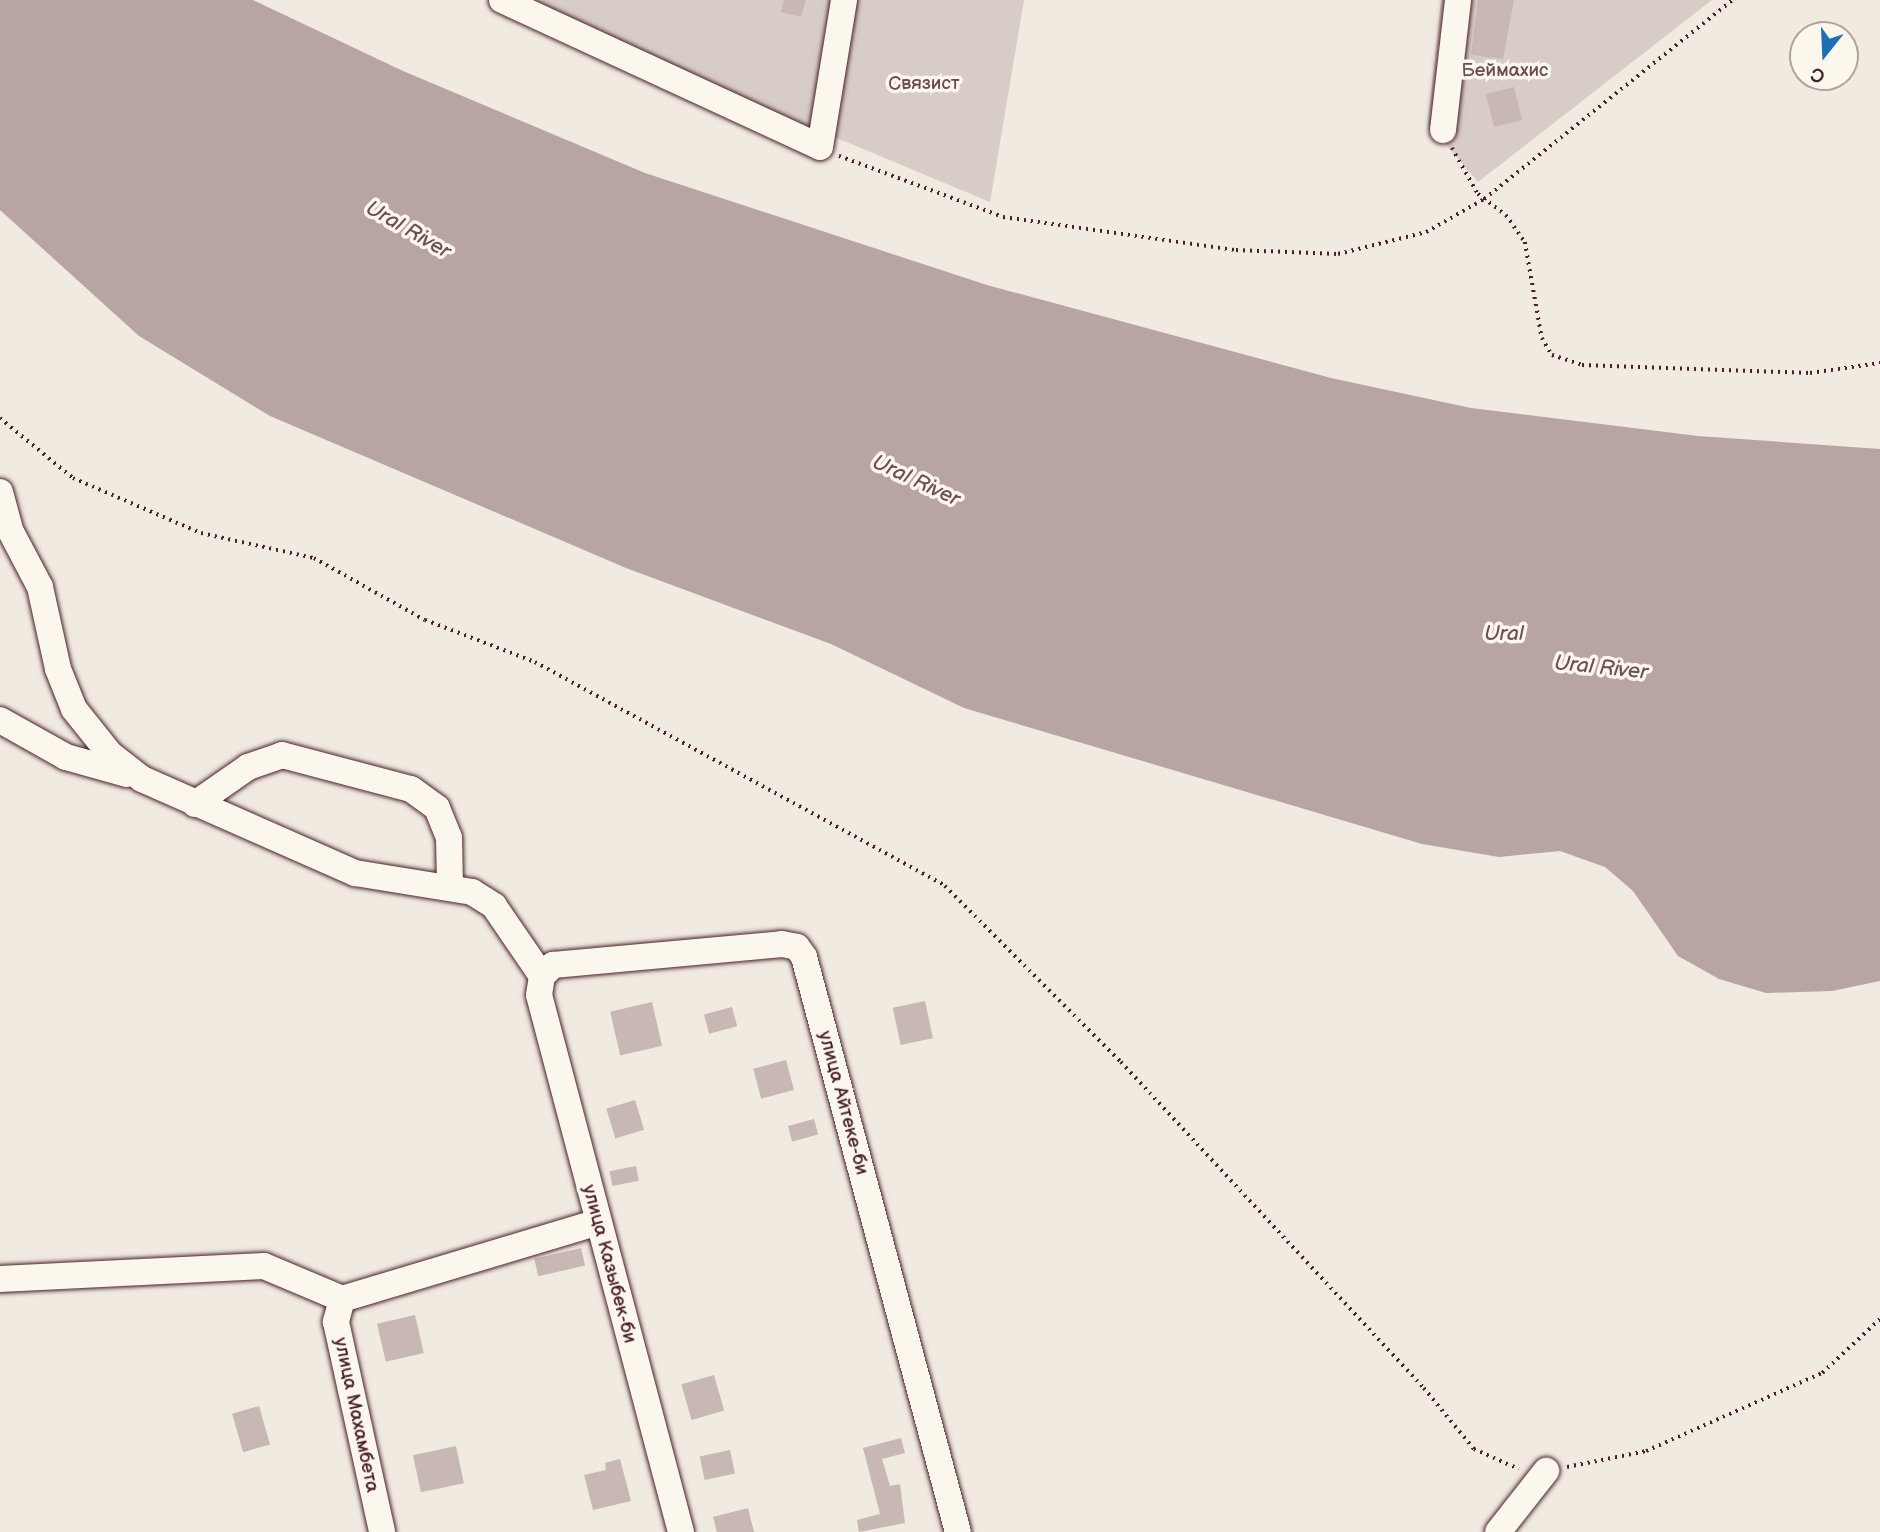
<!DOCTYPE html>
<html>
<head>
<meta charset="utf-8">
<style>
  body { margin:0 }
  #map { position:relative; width:1880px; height:1532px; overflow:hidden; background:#f0eae0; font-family:"Balsamiq Sans",sans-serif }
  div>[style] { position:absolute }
  .green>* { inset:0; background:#d8ccc6 }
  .water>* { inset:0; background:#b8a4a2 }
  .building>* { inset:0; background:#c8b8b3; transform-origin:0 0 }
  .path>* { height:3.5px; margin-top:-1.75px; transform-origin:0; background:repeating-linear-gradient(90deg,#4a1f2b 0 2px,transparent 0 7px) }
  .roads { filter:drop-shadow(0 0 2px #4a1f2b) drop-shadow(0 0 2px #4a1f2b) }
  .minor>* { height:26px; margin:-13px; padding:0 13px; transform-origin:13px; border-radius:13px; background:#fbf7ec }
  span { translate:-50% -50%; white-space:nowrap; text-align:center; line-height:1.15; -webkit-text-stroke:7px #fbf7ec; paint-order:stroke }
  .park-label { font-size:19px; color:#6e4a52 }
  .street-label { font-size:19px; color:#4a1f2b }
  .water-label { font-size:21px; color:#704e55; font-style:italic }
  .north { position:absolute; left:1789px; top:21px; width:70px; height:70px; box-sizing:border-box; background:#fbf7ec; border:2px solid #b4a19f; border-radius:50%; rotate:198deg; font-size:19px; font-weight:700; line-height:28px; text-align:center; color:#4a1f2b }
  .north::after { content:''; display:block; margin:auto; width:24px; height:32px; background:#1f6fb2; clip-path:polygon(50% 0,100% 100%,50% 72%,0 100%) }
</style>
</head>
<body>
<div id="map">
  <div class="green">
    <div style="clip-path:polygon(507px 0,1024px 0,990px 202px)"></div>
    <div style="clip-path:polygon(1441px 0,1712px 0,1478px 182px,1428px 124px)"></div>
  </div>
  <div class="water">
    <div style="clip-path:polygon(0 0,253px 0,403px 71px,645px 173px,987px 285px,1331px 378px,1471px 408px,1698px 436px,1880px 449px,1880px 981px,1832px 991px,1766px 993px,1719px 979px,1678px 956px,1633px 891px,1605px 867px,1560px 851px,1499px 857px,1422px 844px,964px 708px,831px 644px,626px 568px,270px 416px,139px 336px,0 210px)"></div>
  </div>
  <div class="building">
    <div style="clip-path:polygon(784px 0,806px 0,801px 17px,781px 12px)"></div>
    <div style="clip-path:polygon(1478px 0,1514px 0,1503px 59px,1471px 55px)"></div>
    <div style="left:1514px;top:87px;width:34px;height:29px;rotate:76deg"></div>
    <div style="left:925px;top:1001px;width:38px;height:33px;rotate:78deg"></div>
    <div style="left:652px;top:1002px;width:45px;height:43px;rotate:77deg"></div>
    <div style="left:732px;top:1007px;width:20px;height:29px;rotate:75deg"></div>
    <div style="left:786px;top:1060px;width:31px;height:34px;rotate:75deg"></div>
    <div style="left:635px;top:1100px;width:31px;height:30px;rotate:73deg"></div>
    <div style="left:814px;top:1119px;width:16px;height:27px;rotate:75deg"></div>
    <div style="left:636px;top:1166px;width:15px;height:27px;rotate:79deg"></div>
    <div style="left:581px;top:1248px;width:18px;height:48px;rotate:77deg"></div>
    <div style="left:415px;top:1315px;width:39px;height:39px;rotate:77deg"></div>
    <div style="left:714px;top:1375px;width:37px;height:34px;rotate:74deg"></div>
    <div style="left:259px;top:1406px;width:40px;height:28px;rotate:74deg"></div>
    <div style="clip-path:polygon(901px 1438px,905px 1453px,882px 1459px,890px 1486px,900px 1484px,905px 1523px,859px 1532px,857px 1520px,880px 1514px,863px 1448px)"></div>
    <div style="left:456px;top:1446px;width:38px;height:44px;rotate:78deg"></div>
    <div style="left:730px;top:1450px;width:24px;height:31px;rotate:78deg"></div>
    <div style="clip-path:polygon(620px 1459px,631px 1501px,593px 1510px,584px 1475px,606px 1470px,605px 1463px)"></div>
    <div style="clip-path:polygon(748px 1508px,754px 1532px,717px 1532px,713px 1517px)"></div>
  </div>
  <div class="path">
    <div style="left:1452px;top:148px;width:53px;rotate:60.5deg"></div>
    <div style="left:1478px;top:194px;width:35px;rotate:37deg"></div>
    <div style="left:1506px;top:215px;width:33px;rotate:55deg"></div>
    <div style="left:1525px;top:242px;width:97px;rotate:80deg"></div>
    <div style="left:1542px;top:338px;width:20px;rotate:60deg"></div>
    <div style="left:1552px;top:355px;width:32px;rotate:18deg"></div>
    <div style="left:1582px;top:365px;width:228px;rotate:2deg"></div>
    <div style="left:1810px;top:373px;width:71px;rotate:-8.1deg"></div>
    <div style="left:839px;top:156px;width:175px;rotate:20.4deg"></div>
    <div style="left:1003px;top:217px;width:235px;rotate:8.1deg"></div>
    <div style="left:1236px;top:250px;width:102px;rotate:2.2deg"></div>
    <div style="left:1338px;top:254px;width:91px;rotate:-14deg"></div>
    <div style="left:1426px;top:232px;width:67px;rotate:-29.6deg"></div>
    <div style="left:1484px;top:199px;width:318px;rotate:-38.7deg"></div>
    <div style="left:0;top:418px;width:94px;rotate:39.4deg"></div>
    <div style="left:73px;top:478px;width:139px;rotate:23.3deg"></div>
    <div style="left:201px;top:533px;width:116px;rotate:12.5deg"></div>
    <div style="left:314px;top:558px;width:127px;rotate:29.2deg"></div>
    <div style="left:425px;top:620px;width:118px;rotate:20.9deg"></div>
    <div style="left:535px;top:662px;width:467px;rotate:28.6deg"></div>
    <div style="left:945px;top:886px;width:249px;rotate:45deg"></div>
    <div style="left:1121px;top:1062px;width:445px;rotate:47.1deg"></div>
    <div style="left:1424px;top:1388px;width:79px;rotate:50.7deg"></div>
    <div style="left:1474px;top:1449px;width:49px;rotate:24deg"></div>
    <div style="left:1567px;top:1467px;width:81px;rotate:-11.4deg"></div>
    <div style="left:1646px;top:1451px;width:193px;rotate:-23.9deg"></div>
    <div style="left:1822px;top:1373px;width:79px;rotate:-43deg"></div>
  </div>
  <div class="roads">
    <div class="minor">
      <div style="left:502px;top:0;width:350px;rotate:24.8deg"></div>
      <div style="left:820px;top:147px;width:149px;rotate:-80.7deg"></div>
      <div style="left:1443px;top:130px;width:131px;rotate:-83.4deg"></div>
      <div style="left:0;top:492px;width:39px;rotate:75deg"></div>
      <div style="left:10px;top:530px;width:64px;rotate:62.2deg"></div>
      <div style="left:40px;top:587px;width:84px;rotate:77.6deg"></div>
      <div style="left:58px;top:669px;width:43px;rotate:68.2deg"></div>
      <div style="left:74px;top:709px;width:58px;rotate:51.3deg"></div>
      <div style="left:110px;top:754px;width:41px;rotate:38deg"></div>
      <div style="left:142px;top:779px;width:233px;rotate:23.8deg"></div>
      <div style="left:355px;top:873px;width:119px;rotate:9.2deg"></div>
      <div style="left:472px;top:892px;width:26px;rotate:32deg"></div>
      <div style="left:494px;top:906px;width:85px;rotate:55.6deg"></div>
      <div style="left:0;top:720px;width:76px;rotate:29.3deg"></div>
      <div style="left:66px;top:757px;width:63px;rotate:15.6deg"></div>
      <div style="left:195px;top:804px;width:65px;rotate:-34.9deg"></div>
      <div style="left:248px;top:767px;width:36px;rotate:-19deg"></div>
      <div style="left:282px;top:755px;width:133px;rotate:14.8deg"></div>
      <div style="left:411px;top:789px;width:32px;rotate:36deg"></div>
      <div style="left:437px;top:808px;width:32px;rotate:68deg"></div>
      <div style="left:449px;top:838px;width:48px;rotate:88.8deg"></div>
      <div style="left:0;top:1279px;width:264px;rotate:-2.8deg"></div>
      <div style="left:264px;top:1266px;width:85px;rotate:22.9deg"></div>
      <div style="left:342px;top:1299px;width:267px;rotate:-16.7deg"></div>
      <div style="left:342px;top:1299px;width:24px;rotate:105deg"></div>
      <div style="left:336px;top:1322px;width:215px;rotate:77.6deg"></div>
      <div style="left:681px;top:1532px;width:555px;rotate:-104.81deg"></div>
      <div style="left:539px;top:995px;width:19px;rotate:-81deg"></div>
      <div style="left:542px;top:976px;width:16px;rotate:-45deg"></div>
      <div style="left:553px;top:965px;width:230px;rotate:-5.2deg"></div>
      <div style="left:782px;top:944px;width:15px;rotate:11deg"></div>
      <div style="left:797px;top:947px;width:12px;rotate:55deg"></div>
      <div style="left:804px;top:957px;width:595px;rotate:75.01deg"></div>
      <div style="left:1498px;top:1532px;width:78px;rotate:-51.8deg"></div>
    </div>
  </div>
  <div class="park-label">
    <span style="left:1505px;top:71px">Беймахис</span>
    <span style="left:924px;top:84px">Связист</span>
  </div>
  <div class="street-label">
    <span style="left:843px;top:1103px;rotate:75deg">улица Айтеке-би</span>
    <span style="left:609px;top:1264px;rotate:75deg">улица Казыбек-би</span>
    <span style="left:356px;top:1415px;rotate:78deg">улица Махамбета</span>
  </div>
  <div class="water-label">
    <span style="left:408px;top:230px;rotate:30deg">Ural River</span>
    <span style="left:916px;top:481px;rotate:25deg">Ural River</span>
    <span style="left:1504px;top:634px">Ural</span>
    <span style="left:1601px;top:668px;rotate:6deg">Ural River</span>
  </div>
  <div class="north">С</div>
</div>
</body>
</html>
